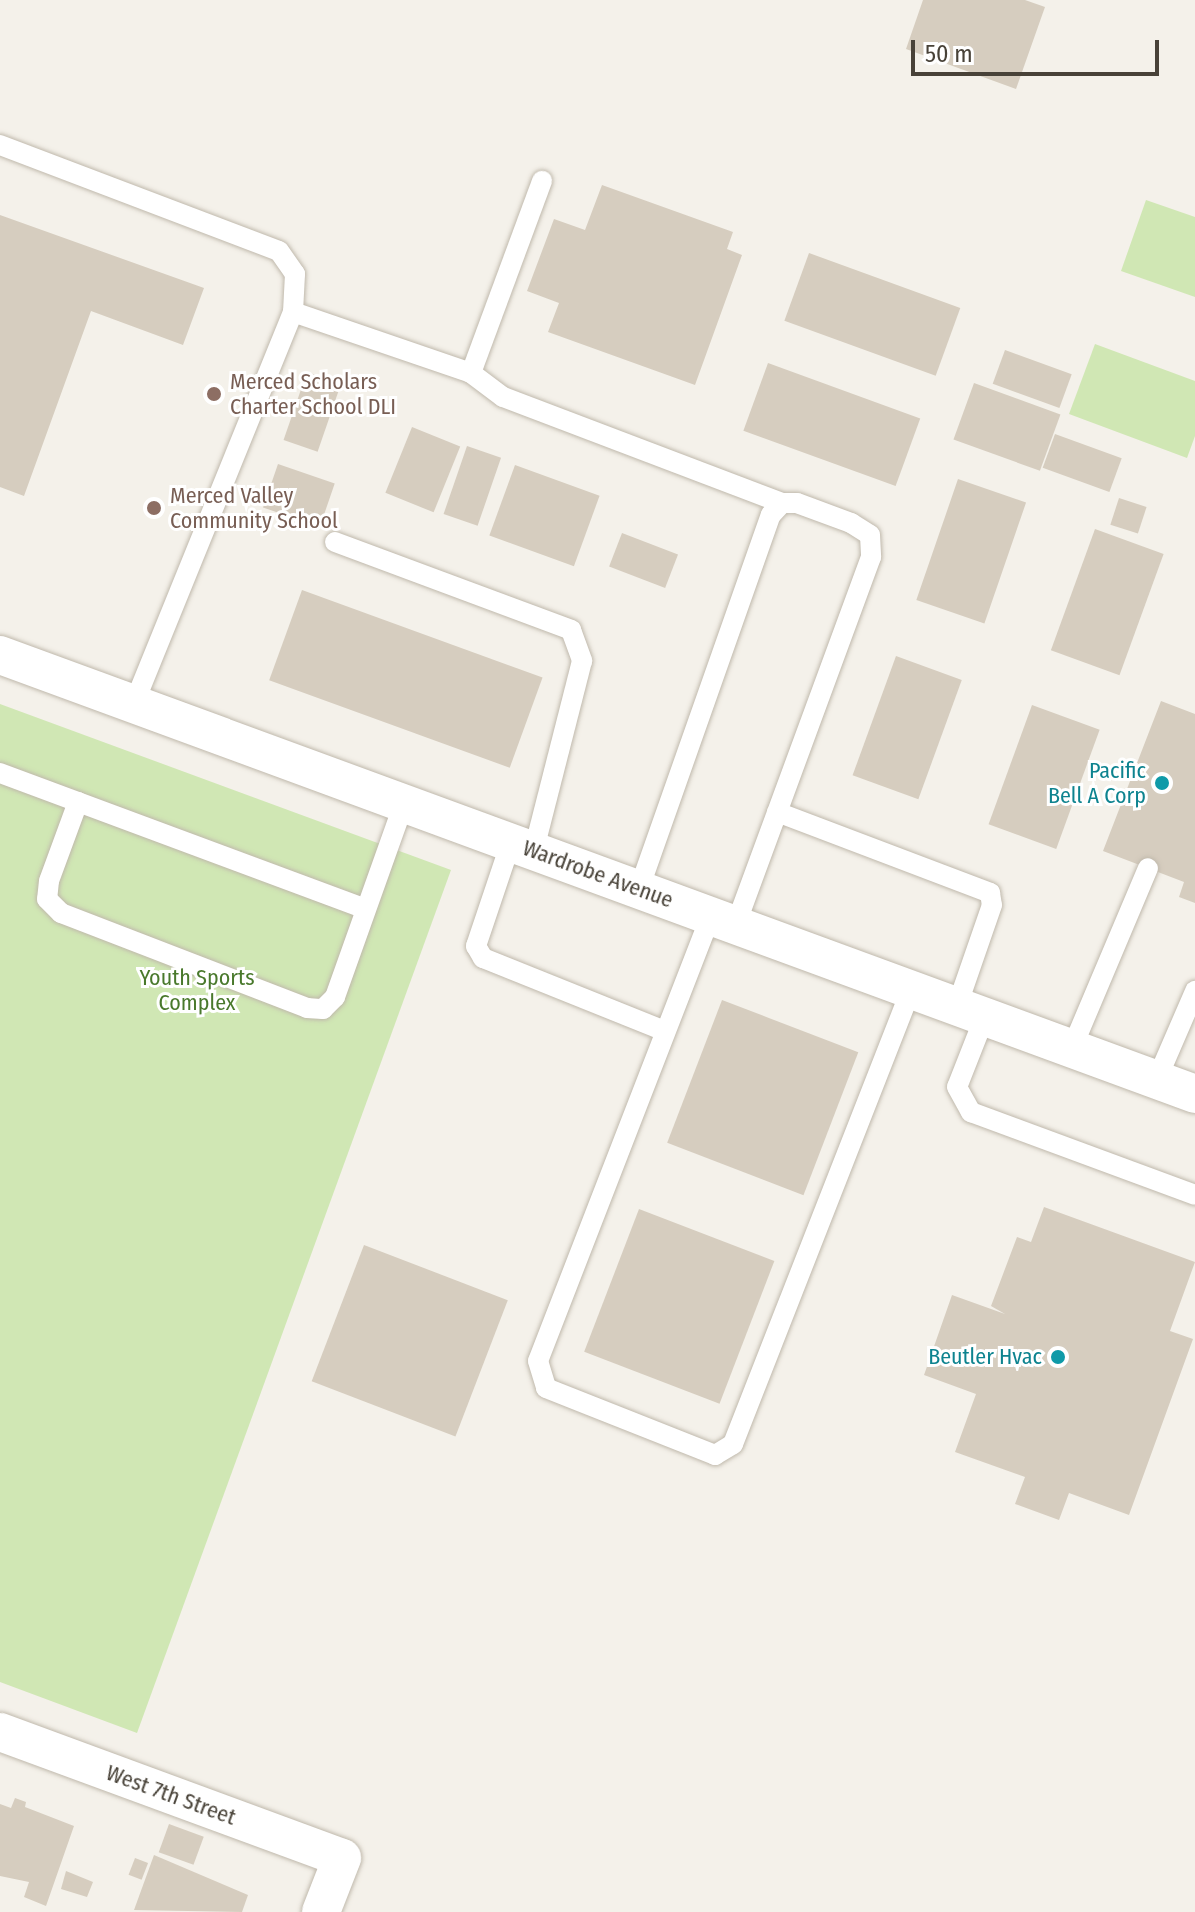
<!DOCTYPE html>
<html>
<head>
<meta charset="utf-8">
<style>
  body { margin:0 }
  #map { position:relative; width:1195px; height:1912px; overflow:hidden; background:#f4f1ea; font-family:"Fira Sans Condensed",sans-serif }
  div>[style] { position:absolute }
  .green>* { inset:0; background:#d0e7b4 }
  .building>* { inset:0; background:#d6cdbf; transform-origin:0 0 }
  .roads { filter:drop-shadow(0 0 2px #c0b9ac) drop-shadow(0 0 2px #c0b9ac) }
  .lane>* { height:20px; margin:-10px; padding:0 10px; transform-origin:10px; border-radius:10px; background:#fff }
  .street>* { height:38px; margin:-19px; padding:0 19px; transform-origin:19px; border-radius:19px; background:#fff }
  .dots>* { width:22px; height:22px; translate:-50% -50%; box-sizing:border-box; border:4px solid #fff; border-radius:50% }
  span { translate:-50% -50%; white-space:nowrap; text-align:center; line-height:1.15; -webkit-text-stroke:6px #fff; paint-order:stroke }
  .education-label { font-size:22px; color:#785e54 }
  .left { translate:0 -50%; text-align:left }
  .culture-label { font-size:22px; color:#0d838f }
  .right { translate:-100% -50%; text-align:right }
  .street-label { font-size:22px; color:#484238 }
  .park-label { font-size:22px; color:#49792c }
  .scale { position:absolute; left:911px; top:40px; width:248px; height:36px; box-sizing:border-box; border:4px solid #484238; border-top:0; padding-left:10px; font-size:24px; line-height:28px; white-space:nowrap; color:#484238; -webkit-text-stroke:6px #fff; paint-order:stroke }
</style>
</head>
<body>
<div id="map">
  <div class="green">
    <div style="clip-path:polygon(1146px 200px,1195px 217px,1195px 297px,1121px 271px)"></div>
    <div style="clip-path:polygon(1095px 344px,1195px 381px,1195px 436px,1187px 458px,1069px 414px)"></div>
    <div style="clip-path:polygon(0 704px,451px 870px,137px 1733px,0 1682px)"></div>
  </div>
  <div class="building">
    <div style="clip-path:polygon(923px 0,1025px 0,1045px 7px,1016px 89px,906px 49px)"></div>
    <div style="clip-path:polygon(602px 185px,733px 232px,727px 249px,742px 255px,695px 385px,548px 332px,559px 303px,527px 291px,554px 219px,585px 230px)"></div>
    <div style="clip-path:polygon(0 215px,204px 288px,183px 345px,91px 311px,24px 496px,0 487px)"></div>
    <div style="left:809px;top:253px;width:161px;height:72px;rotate:20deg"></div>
    <div style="left:1005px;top:350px;width:71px;height:36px;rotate:20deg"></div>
    <div style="left:768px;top:363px;width:162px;height:72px;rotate:20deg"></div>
    <div style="left:307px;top:372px;width:36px;height:72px;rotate:19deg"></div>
    <div style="left:974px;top:383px;width:92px;height:60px;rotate:20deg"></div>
    <div style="left:412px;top:427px;width:52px;height:71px;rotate:22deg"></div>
    <div style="left:1055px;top:434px;width:71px;height:36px;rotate:20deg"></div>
    <div style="left:467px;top:446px;width:36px;height:72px;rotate:19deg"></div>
    <div style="left:278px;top:464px;width:60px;height:46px;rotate:19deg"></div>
    <div style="left:515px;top:465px;width:90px;height:75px;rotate:20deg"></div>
    <div style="left:958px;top:479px;width:72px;height:128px;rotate:19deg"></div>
    <div style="left:1119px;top:498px;width:29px;height:28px;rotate:18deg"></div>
    <div style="left:1095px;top:529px;width:73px;height:129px;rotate:20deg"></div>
    <div style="left:622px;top:533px;width:60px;height:36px;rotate:21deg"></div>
    <div style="left:302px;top:590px;width:256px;height:96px;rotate:20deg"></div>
    <div style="left:896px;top:656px;width:70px;height:127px;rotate:20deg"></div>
    <div style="clip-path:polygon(1161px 701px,1195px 714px,1195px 903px,1179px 897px,1184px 882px,1103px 851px)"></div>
    <div style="left:1032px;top:705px;width:72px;height:127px;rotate:20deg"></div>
    <div style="left:722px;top:1000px;width:146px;height:153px;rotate:21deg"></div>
    <div style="clip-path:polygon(1044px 1207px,1195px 1262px,1170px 1331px,1193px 1339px,1129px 1515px,1069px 1493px,1059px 1520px,1015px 1504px,1025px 1477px,955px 1452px,976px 1394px,924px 1375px,952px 1295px,1005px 1314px,991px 1306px,1017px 1237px,1031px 1242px)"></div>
    <div style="left:639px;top:1209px;width:145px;height:153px;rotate:21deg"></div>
    <div style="left:364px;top:1245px;width:154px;height:146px;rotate:21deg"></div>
    <div style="clip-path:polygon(15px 1798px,26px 1802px,25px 1807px,74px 1826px,46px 1906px,24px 1897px,29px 1882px,0 1876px,0 1804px,11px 1808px)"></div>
    <div style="left:169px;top:1824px;width:37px;height:30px;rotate:20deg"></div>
    <div style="clip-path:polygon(154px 1855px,248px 1895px,242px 1912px,134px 1910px)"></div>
    <div style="left:135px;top:1858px;width:14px;height:18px;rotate:21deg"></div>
    <div style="clip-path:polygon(66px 1871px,93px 1882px,87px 1897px,61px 1889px)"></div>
  </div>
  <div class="roads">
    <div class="lane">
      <div style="left:0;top:145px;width:298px;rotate:20.8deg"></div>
      <div style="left:279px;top:251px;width:28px;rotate:55deg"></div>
      <div style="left:295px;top:274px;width:38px;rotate:93deg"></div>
      <div style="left:293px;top:312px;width:423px;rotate:112.1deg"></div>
      <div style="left:293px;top:312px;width:188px;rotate:18.9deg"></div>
      <div style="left:471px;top:373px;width:40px;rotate:37deg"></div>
      <div style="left:503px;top:397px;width:298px;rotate:20.8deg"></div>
      <div style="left:471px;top:373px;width:205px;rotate:-69.7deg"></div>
      <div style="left:335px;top:542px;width:252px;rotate:20.4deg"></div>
      <div style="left:571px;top:630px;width:33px;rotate:70deg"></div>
      <div style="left:582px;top:661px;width:195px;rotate:104.3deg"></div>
      <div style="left:0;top:773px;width:390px;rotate:20.4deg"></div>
      <div style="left:78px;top:802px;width:84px;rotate:110.2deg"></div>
      <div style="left:49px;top:881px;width:18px;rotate:96deg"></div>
      <div style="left:47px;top:899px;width:20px;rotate:45deg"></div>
      <div style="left:61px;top:913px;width:264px;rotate:21.1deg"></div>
      <div style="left:307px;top:1008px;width:16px;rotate:4deg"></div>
      <div style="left:323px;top:1009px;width:17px;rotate:-45deg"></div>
      <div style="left:335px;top:997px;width:206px;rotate:-70.4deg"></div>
      <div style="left:777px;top:812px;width:228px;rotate:20.8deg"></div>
      <div style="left:990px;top:893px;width:12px;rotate:81deg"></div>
      <div style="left:992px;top:905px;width:107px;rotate:109.1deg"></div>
      <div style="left:511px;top:842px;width:110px;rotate:108.6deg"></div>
      <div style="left:476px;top:946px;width:14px;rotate:60deg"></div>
      <div style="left:483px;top:958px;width:196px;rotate:21.9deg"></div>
      <div style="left:639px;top:889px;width:397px;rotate:-70.6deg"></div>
      <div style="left:771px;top:515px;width:16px;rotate:-47deg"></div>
      <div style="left:782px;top:503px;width:15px"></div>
      <div style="left:797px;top:503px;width:58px;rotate:20.3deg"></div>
      <div style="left:851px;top:523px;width:22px;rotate:32deg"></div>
      <div style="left:870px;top:535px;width:22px;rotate:87deg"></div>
      <div style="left:871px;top:557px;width:391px;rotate:110.2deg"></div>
      <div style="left:711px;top:915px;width:478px;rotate:111.2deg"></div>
      <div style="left:538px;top:1361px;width:28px;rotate:73deg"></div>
      <div style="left:546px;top:1388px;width:182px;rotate:21.6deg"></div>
      <div style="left:715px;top:1455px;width:21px;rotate:-31deg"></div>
      <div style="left:733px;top:1444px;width:489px;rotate:-68.6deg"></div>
      <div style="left:985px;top:1016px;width:76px;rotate:111.5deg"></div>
      <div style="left:957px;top:1087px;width:29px;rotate:61deg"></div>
      <div style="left:971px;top:1112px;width:239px;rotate:20.3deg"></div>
      <div style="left:1072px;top:1048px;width:195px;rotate:-67.1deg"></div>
      <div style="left:1157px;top:1079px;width:96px;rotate:-66.6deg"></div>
    </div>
    <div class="street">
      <div style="left:0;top:655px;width:1273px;rotate:20.17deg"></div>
      <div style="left:0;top:1732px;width:364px;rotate:20.2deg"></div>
      <div style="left:342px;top:1858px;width:58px;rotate:111.3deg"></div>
    </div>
  </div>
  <div class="dots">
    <div style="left:214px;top:394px;background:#8d6e63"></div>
    <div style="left:154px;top:508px;background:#8d6e63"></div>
    <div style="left:1162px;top:783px;background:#0f9aa8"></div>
    <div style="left:1058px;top:1357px;background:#0f9aa8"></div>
  </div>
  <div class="education-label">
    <span class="left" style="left:230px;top:394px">Merced Scholars<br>Charter School DLI</span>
    <span class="left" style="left:170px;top:508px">Merced Valley<br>Community School</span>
  </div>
  <div class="culture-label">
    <span class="right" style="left:1146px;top:783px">Pacific<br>Bell A Corp</span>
    <span class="right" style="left:1042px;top:1357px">Beutler Hvac</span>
  </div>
  <div class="street-label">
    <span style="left:598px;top:874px;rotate:20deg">Wardrobe Avenue</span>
    <span style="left:171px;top:1795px;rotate:20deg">West 7th Street</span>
  </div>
  <div class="park-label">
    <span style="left:197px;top:990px">Youth Sports<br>Complex</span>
  </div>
  <div class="scale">50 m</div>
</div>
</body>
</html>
